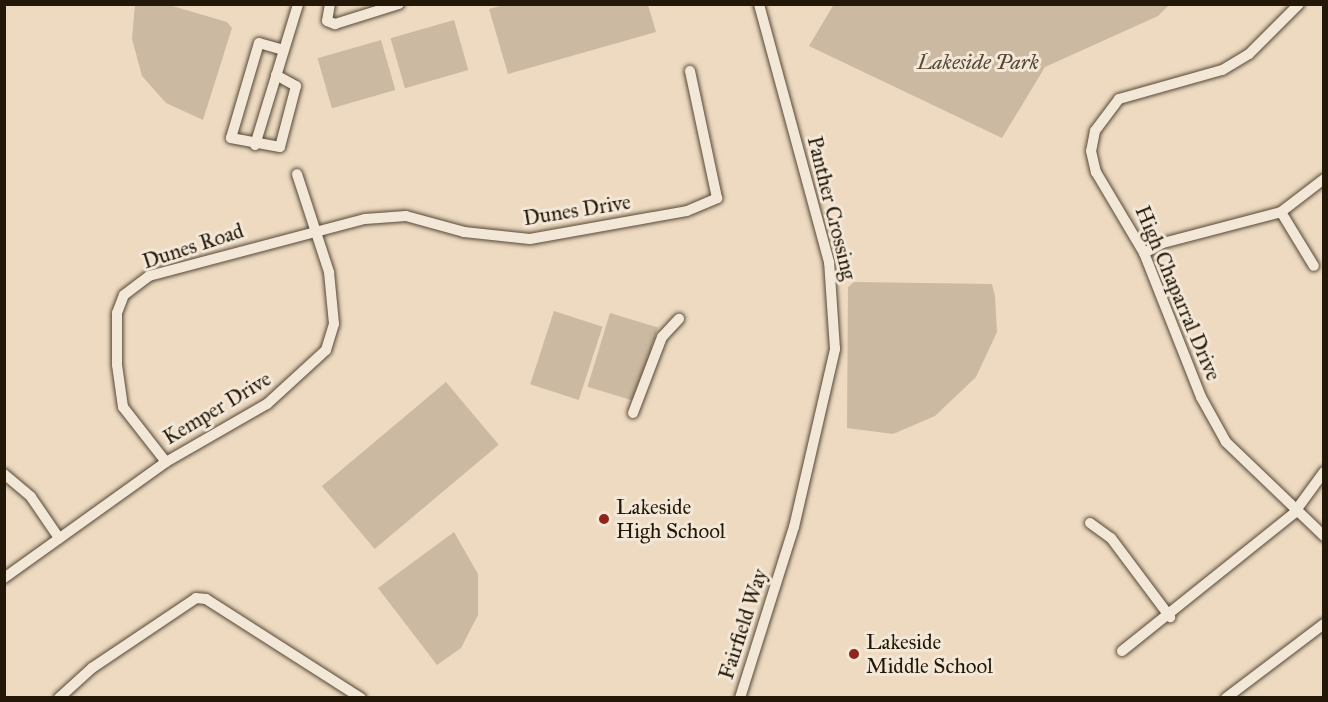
<!DOCTYPE html>
<html>
<head>
<meta charset="utf-8">
<style>
  body { margin:0 }
  #map { position:relative; width:1328px; height:702px; overflow:hidden; background:#eddac1; font-family:"IM FELL Great Primer",serif }
  div>[style] { position:absolute }
  .green>* { inset:0; background:#cbb9a1; transform-origin:0 0 }
  .roads { filter:drop-shadow(0 0 2px #564836) drop-shadow(0 0 2px #564836) }
  .minor>* { height:10px; margin:-5px; padding:0 5px; transform-origin:5px; border-radius:5px; background:#f3e7d7 }
  .dots>* { width:16px; height:16px; translate:-50% -50%; box-sizing:border-box; border:3px solid #f3e7d7; border-radius:50% }
  span { translate:-50% -50%; white-space:nowrap; text-align:center; line-height:1.15; -webkit-text-stroke:6px #f3e7d7; paint-order:stroke }
  .park-label { font-size:21px; color:#554835; font-style:italic }
  .street-label { font-size:21px; color:#231707 }
  .poi-label { font-size:21px; color:#231707 }
  .left { translate:0 -50%; text-align:left }
  .frame { position:absolute; inset:0; border:6px solid #231707; pointer-events:none }
</style>
</head>
<body>
<div id="map">
  <div class="green">
    <div style="clip-path:polygon(135px 4px,169px 5px,227px 22px,232px 28px,203px 120px,166px 103px,142px 76px,132px 39px)"></div>
    <div style="clip-path:polygon(834px 4px,1169px 4px,1169px 5px,1158px 16px,1045px 67px,1002px 138px,809px 46px)"></div>
    <div style="clip-path:polygon(504px 5px,648px 5px,656px 32px,508px 74px,489px 9px)"></div>
    <div style="left:454px;top:20px;width:52px;height:66px;rotate:74deg"></div>
    <div style="left:381px;top:40px;width:52px;height:66px;rotate:74deg"></div>
    <div style="clip-path:polygon(854px 282px,992px 284px,995px 296px,997px 332px,976px 377px,935px 416px,893px 434px,847px 428px,848px 287px)"></div>
    <div style="left:554px;top:311px;width:51px;height:77px;rotate:18deg"></div>
    <div style="left:610px;top:313px;width:50px;height:77px;rotate:17deg"></div>
    <div style="left:446px;top:382px;width:82px;height:162px;rotate:50deg"></div>
    <div style="clip-path:polygon(454px 532px,478px 574px,478px 615px,461px 648px,437px 665px,378px 588px)"></div>
  </div>
  <div class="roads">
    <div class="minor">
      <div style="left:330px;top:4px;width:17px;rotate:100deg"></div>
      <div style="left:327px;top:21px;width:9px;rotate:21deg"></div>
      <div style="left:335px;top:24px;width:67px;rotate:-17.4deg"></div>
      <div style="left:1299px;top:4px;width:71px;rotate:135deg"></div>
      <div style="left:1249px;top:54px;width:31px;rotate:149deg"></div>
      <div style="left:1222px;top:70px;width:107px;rotate:164.3deg"></div>
      <div style="left:1119px;top:99px;width:40px;rotate:127deg"></div>
      <div style="left:1095px;top:131px;width:20px;rotate:101deg"></div>
      <div style="left:1091px;top:151px;width:22px;rotate:77deg"></div>
      <div style="left:1096px;top:172px;width:94px;rotate:59.3deg"></div>
      <div style="left:1144px;top:253px;width:155px;rotate:68.4deg"></div>
      <div style="left:1201px;top:397px;width:51px;rotate:60.9deg"></div>
      <div style="left:1226px;top:442px;width:136px;rotate:43.8deg"></div>
      <div style="left:276px;top:75px;width:23px;rotate:29deg"></div>
      <div style="left:296px;top:86px;width:63px;rotate:104.7deg"></div>
      <div style="left:280px;top:147px;width:50px;rotate:-169.6deg"></div>
      <div style="left:231px;top:138px;width:99px;rotate:-73.6deg"></div>
      <div style="left:259px;top:43px;width:25px;rotate:16deg"></div>
      <div style="left:255px;top:145px;width:147px;rotate:-73deg"></div>
      <div style="left:1281px;top:212px;width:63px;rotate:58.6deg"></div>
      <div style="left:1144px;top:253px;width:21px;rotate:-28deg"></div>
      <div style="left:1163px;top:243px;width:122px;rotate:-14.7deg"></div>
      <div style="left:1281px;top:212px;width:54px;rotate:-37.5deg"></div>
      <div style="left:633px;top:413px;width:81px;rotate:-69.1deg"></div>
      <div style="left:662px;top:337px;width:25px;rotate:-47deg"></div>
      <div style="left:166px;top:462px;width:70px;rotate:-128deg"></div>
      <div style="left:123px;top:407px;width:42px;rotate:-98.1deg"></div>
      <div style="left:117px;top:365px;width:52px;rotate:-90deg"></div>
      <div style="left:117px;top:313px;width:19px;rotate:-69deg"></div>
      <div style="left:124px;top:295px;width:31px;rotate:-37deg"></div>
      <div style="left:149px;top:276px;width:223px;rotate:-14.8deg"></div>
      <div style="left:365px;top:219px;width:41px;rotate:-4.2deg"></div>
      <div style="left:406px;top:216px;width:60px;rotate:15.4deg"></div>
      <div style="left:464px;top:232px;width:66px;rotate:6.1deg"></div>
      <div style="left:530px;top:239px;width:159px;rotate:-10.1deg"></div>
      <div style="left:687px;top:211px;width:33px;rotate:-23deg"></div>
      <div style="left:717px;top:198px;width:130px;rotate:-102deg"></div>
      <div style="left:4px;top:474px;width:35px;rotate:40deg"></div>
      <div style="left:31px;top:497px;width:50px;rotate:55.7deg"></div>
      <div style="left:1090px;top:523px;width:26px;rotate:36deg"></div>
      <div style="left:1111px;top:538px;width:99px;rotate:53.2deg"></div>
      <div style="left:4px;top:578px;width:199px;rotate:-35.6deg"></div>
      <div style="left:166px;top:462px;width:116px;rotate:-29.9deg"></div>
      <div style="left:267px;top:404px;width:80px;rotate:-42.5deg"></div>
      <div style="left:326px;top:350px;width:27px;rotate:-73deg"></div>
      <div style="left:334px;top:324px;width:52px;rotate:-95.5deg"></div>
      <div style="left:329px;top:272px;width:103px;rotate:-108.1deg"></div>
      <div style="left:1122px;top:651px;width:221px;rotate:-38.7deg"></div>
      <div style="left:1294px;top:513px;width:51px;rotate:-53.8deg"></div>
      <div style="left:59px;top:698px;width:45px;rotate:-42.3deg"></div>
      <div style="left:92px;top:668px;width:125px;rotate:-33.9deg"></div>
      <div style="left:196px;top:598px;width:10px;rotate:6deg"></div>
      <div style="left:206px;top:599px;width:184px;rotate:32.6deg"></div>
      <div style="left:740px;top:698px;width:179px;rotate:-72.5deg"></div>
      <div style="left:794px;top:527px;width:183px;rotate:-77deg"></div>
      <div style="left:835px;top:349px;width:87px;rotate:-93.9deg"></div>
      <div style="left:829px;top:262px;width:267px;rotate:-105.2deg"></div>
      <div style="left:1226px;top:698px;width:123px;rotate:-37.1deg"></div>
    </div>
  </div>
  <div class="dots">
    <div style="left:604px;top:519px;background:#8f2418"></div>
    <div style="left:854px;top:654px;background:#8f2418"></div>
  </div>
  <div class="park-label">
    <span style="left:978px;top:62px">Lakeside Park</span>
  </div>
  <div class="street-label">
    <span style="left:832px;top:208px;rotate:76deg">Panther Crossing</span>
    <span style="left:577px;top:210px;rotate:-9deg">Dunes Drive</span>
    <span style="left:193px;top:246px;rotate:-18deg">Dunes Road</span>
    <span style="left:1178px;top:293px;rotate:67deg">High Chaparral Drive</span>
    <span style="left:217px;top:408px;rotate:-31deg">Kemper Drive</span>
    <span style="left:743px;top:624px;rotate:-72deg">Fairfield Way</span>
  </div>
  <div class="poi-label">
    <span class="left" style="left:616px;top:519px">Lakeside<br>High School</span>
    <span class="left" style="left:866px;top:654px">Lakeside<br>Middle School</span>
  </div>
  <div class="frame"></div>
</div>
</body>
</html>
